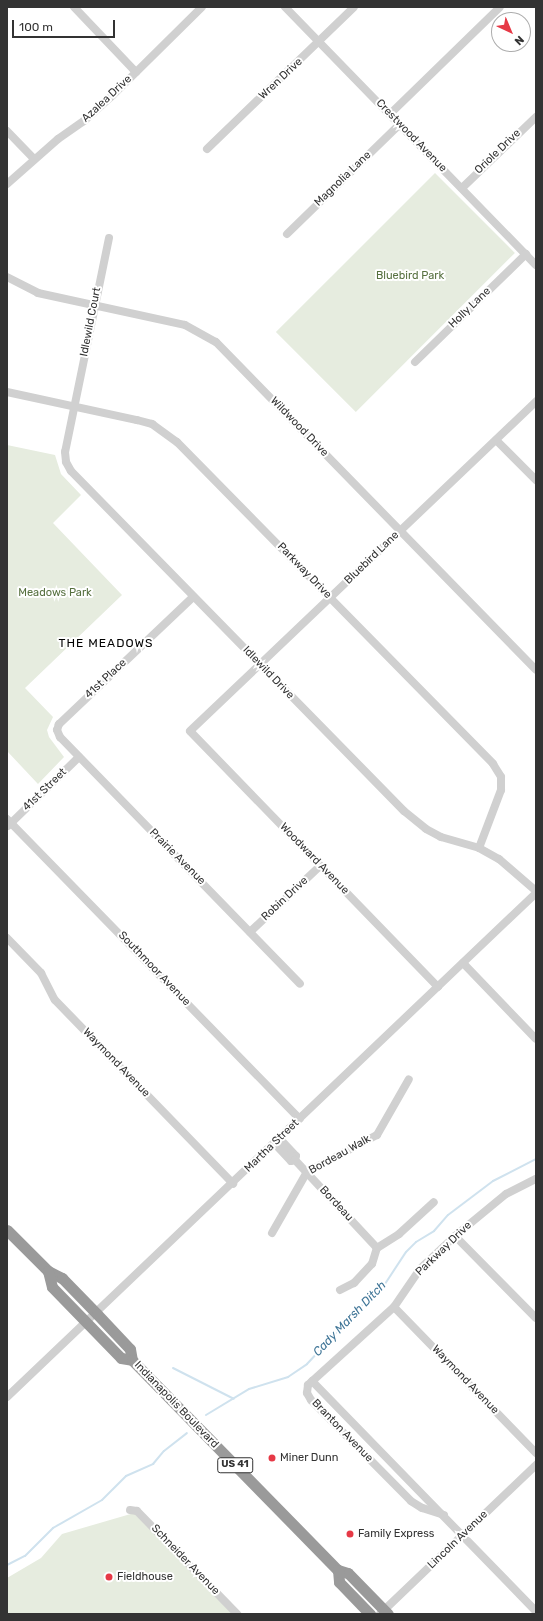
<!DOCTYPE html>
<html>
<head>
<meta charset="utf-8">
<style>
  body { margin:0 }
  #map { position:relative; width:543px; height:1621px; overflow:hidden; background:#fff; font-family:Rubik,sans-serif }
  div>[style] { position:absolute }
  .green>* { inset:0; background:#e6ecdf; transform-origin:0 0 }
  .stream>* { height:2px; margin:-1px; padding:0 1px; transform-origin:1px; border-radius:1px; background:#cfe2ee }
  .minor>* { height:8px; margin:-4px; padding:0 4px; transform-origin:4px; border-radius:4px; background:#d0d0d0 }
  .highway>* { height:11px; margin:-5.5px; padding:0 5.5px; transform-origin:5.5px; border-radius:5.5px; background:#9a9a9a }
  .dots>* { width:11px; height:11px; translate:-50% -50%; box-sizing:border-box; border:2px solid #fff; border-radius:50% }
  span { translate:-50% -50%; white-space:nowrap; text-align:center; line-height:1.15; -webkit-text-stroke:4px #fff; paint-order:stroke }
  .shield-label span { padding:1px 3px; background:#fff; border:1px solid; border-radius:3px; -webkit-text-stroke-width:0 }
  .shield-label { font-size:10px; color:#333; font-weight:700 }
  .street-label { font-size:11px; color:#333 }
  .park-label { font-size:11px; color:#56703f }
  .poi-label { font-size:11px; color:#333 }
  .left { translate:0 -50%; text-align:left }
  .neighbourhood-label { font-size:12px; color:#000; letter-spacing:1px }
  .water-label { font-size:12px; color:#3f7597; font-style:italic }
  .frame { position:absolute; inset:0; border:8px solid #333; pointer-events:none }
  .north { position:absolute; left:491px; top:12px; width:40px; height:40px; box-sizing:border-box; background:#fff; border:1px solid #adadad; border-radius:50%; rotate:136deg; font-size:11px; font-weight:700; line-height:16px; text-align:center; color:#333 }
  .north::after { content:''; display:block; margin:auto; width:14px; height:18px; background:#e63946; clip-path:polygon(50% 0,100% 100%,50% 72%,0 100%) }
  .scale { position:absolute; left:12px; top:20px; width:103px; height:18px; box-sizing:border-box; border:2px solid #333; border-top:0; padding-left:5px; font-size:12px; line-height:14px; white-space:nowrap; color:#333; -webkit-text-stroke:3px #fff; paint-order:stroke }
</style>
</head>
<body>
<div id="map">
  <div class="green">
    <div style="left:435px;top:173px;width:113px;height:225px;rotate:45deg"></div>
    <div style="clip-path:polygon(7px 445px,55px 455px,61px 474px,81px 495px,53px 523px,122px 595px,25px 688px,53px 717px,47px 730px,49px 737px,64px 757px,38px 784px,7px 751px)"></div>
    <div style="clip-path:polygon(134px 1513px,233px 1614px,7px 1614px,7px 1578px,41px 1558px,62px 1534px)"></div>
  </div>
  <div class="stream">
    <div style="left:173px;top:1368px;width:68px;rotate:26.9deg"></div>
    <div style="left:206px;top:1415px;width:50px;rotate:-31.2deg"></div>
    <div style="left:249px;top:1389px;width:41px;rotate:-17.1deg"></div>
    <div style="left:288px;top:1377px;width:23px;rotate:-34deg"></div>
    <div style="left:307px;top:1364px;width:78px;rotate:-47.1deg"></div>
    <div style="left:360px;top:1307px;width:27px;rotate:-39deg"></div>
    <div style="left:381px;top:1290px;width:45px;rotate:-56.7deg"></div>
    <div style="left:406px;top:1252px;width:14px;rotate:-45deg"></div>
    <div style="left:416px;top:1242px;width:21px;rotate:-31deg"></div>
    <div style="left:434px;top:1231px;width:21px;rotate:-49deg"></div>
    <div style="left:448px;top:1215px;width:56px;rotate:-37.1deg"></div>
    <div style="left:493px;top:1181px;width:48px;rotate:-27.1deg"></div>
    <div style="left:7px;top:1565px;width:20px;rotate:-27deg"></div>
    <div style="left:25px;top:1556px;width:40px;rotate:-45deg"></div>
    <div style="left:53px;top:1528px;width:56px;rotate:-29.7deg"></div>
    <div style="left:102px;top:1500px;width:34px;rotate:-45deg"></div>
    <div style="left:126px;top:1476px;width:30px;rotate:-24deg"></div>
    <div style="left:153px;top:1464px;width:17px;rotate:-50deg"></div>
    <div style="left:164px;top:1451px;width:29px;rotate:-38deg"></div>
  </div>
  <div class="minor">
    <div style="left:74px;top:7px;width:90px;rotate:46.4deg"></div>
    <div style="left:285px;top:7px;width:360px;rotate:45.8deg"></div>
    <div style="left:390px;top:114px;width:153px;rotate:-44.2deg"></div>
    <div style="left:7px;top:131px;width:39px;rotate:46deg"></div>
    <div style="left:207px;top:149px;width:204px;rotate:-44deg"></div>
    <div style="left:7px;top:184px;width:68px;rotate:-41.4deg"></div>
    <div style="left:58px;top:139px;width:32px;rotate:-35deg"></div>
    <div style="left:84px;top:121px;width:39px;rotate:-42deg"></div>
    <div style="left:113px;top:95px;width:125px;rotate:-44.7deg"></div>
    <div style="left:462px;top:188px;width:103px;rotate:-43.8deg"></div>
    <div style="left:287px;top:234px;width:156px;rotate:-44.2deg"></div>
    <div style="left:109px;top:238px;width:218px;rotate:101.6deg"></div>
    <div style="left:65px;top:452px;width:10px;rotate:84deg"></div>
    <div style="left:66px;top:462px;width:10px;rotate:61deg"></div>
    <div style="left:71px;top:471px;width:476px;rotate:45.6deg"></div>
    <div style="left:404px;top:811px;width:28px;rotate:39deg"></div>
    <div style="left:426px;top:829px;width:17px;rotate:28deg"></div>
    <div style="left:441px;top:837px;width:40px;rotate:16deg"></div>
    <div style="left:479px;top:848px;width:23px;rotate:29deg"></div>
    <div style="left:499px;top:859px;width:49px;rotate:40.9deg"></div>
    <div style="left:7px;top:277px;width:35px;rotate:27deg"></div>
    <div style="left:38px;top:293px;width:150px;rotate:12.3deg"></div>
    <div style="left:185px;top:325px;width:35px;rotate:29deg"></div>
    <div style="left:216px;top:342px;width:458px;rotate:45.7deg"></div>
    <div style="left:415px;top:362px;width:155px;rotate:-44.2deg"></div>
    <div style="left:7px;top:392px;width:133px;rotate:12.2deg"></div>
    <div style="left:137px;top:420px;width:16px;rotate:15deg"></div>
    <div style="left:152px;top:424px;width:31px;rotate:36deg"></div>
    <div style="left:177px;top:442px;width:451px;rotate:45.5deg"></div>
    <div style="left:493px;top:764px;width:15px;rotate:58deg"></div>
    <div style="left:501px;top:777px;width:13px;rotate:90deg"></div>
    <div style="left:501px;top:790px;width:62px;rotate:110.8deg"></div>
    <div style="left:496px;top:440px;width:57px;rotate:45deg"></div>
    <div style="left:193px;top:597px;width:185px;rotate:136.5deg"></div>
    <div style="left:59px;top:724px;width:6px;rotate:108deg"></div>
    <div style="left:57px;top:730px;width:8px;rotate:67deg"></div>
    <div style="left:60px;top:737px;width:344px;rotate:45.8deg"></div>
    <div style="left:7px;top:819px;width:419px;rotate:45.7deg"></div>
    <div style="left:8px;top:826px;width:99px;rotate:-44.2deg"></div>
    <div style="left:250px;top:932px;width:96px;rotate:-43.3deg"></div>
    <div style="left:7px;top:938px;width:49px;rotate:45.8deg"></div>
    <div style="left:41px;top:973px;width:30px;rotate:63deg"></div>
    <div style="left:55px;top:1000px;width:256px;rotate:45.9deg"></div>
    <div style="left:463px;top:963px;width:105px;rotate:46.2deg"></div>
    <div style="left:438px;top:987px;width:356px;rotate:-134.1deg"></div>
    <div style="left:190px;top:731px;width:478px;rotate:-43.6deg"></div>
    <div style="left:280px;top:1139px;width:23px;rotate:47deg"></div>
    <div style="left:296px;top:1156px;width:4px;rotate:104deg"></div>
    <div style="left:275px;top:1144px;width:23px;rotate:47deg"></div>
    <div style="left:291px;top:1161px;width:4px;rotate:-14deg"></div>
    <div style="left:295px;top:1160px;width:120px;rotate:47deg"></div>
    <div style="left:272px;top:1233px;width:70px;rotate:-60.2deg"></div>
    <div style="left:307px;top:1172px;width:79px;rotate:-27.9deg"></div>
    <div style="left:377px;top:1135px;width:64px;rotate:-60.3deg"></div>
    <div style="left:455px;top:1236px;width:115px;rotate:45.4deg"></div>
    <div style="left:340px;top:1290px;width:16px;rotate:-27deg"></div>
    <div style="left:354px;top:1283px;width:26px;rotate:-47deg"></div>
    <div style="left:372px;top:1264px;width:17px;rotate:-73deg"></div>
    <div style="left:377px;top:1248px;width:26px;rotate:-32deg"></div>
    <div style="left:399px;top:1234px;width:47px;rotate:-42.4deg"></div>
    <div style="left:394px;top:1307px;width:204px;rotate:45.8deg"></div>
    <div style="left:312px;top:1381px;width:321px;rotate:45.8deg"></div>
    <div style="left:7px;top:1397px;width:731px;rotate:-43.61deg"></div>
    <div style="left:130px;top:1510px;width:7px;rotate:8deg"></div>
    <div style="left:137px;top:1511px;width:144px;rotate:45.8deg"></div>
    <div style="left:444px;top:1515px;width:23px;rotate:-162deg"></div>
    <div style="left:422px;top:1508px;width:13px;rotate:-148deg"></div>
    <div style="left:411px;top:1501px;width:142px;rotate:-134.7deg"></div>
    <div style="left:311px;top:1400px;width:8px;rotate:-120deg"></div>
    <div style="left:307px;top:1393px;width:8px;rotate:-83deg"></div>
    <div style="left:308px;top:1385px;width:116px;rotate:-42.2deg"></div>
    <div style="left:394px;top:1307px;width:46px;rotate:-55.6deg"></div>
    <div style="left:420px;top:1269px;width:48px;rotate:-43.3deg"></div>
    <div style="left:455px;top:1236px;width:66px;rotate:-39.5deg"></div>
    <div style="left:506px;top:1194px;width:34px;rotate:-27deg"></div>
    <div style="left:380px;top:1614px;width:216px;rotate:-43.7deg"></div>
  </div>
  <div class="highway">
    <div style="left:7px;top:1230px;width:58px;rotate:45deg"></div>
    <div style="left:48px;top:1271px;width:16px;rotate:27deg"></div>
    <div style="left:62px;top:1278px;width:50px;rotate:45.8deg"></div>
    <div style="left:97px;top:1314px;width:48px;rotate:46.7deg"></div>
    <div style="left:130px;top:1349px;width:11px;rotate:80deg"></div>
    <div style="left:48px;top:1271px;width:16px;rotate:76deg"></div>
    <div style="left:52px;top:1287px;width:99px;rotate:45.8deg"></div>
    <div style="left:121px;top:1358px;width:11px;rotate:10deg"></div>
    <div style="left:132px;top:1360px;width:294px;rotate:45.6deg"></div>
    <div style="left:338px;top:1570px;width:10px;rotate:17deg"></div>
    <div style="left:348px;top:1573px;width:57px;rotate:45.7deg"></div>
    <div style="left:338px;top:1570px;width:12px;rotate:85deg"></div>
    <div style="left:339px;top:1582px;width:45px;rotate:45.9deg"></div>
  </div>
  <div class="dots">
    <div style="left:272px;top:1458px;background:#e63946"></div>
    <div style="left:350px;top:1534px;background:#e63946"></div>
    <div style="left:109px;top:1577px;background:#e63946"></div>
  </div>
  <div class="shield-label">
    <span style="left:235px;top:1465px">US 41</span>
  </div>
  <div class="street-label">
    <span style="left:281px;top:79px;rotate:-43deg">Wren Drive</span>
    <span style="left:107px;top:99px;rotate:-43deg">Azalea Drive</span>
    <span style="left:411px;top:136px;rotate:46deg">Crestwood Avenue</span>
    <span style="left:498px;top:152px;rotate:-44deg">Oriole Drive</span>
    <span style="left:343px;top:179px;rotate:-44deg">Magnolia Lane</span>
    <span style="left:470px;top:308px;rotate:-44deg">Holly Lane</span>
    <span style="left:91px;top:322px;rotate:-79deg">Idlewild Court</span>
    <span style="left:299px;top:427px;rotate:46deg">Wildwood Drive</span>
    <span style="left:372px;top:558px;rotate:-44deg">Bluebird Lane</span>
    <span style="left:304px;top:571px;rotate:46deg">Parkway Drive</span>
    <span style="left:268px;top:673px;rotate:46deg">Idlewild Drive</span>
    <span style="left:106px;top:679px;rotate:-43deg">41st Place</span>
    <span style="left:45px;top:790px;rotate:-44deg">41st Street</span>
    <span style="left:177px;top:857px;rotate:45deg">Prairie Avenue</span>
    <span style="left:314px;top:859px;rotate:46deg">Woodward Avenue</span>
    <span style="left:285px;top:899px;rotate:-43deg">Robin Drive</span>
    <span style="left:154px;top:969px;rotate:46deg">Southmoor Avenue</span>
    <span style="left:116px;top:1063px;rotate:46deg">Waymond Avenue</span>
    <span style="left:272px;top:1146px;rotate:-44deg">Martha Street</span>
    <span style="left:340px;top:1155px;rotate:-29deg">Bordeau Walk</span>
    <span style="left:336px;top:1204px;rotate:47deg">Bordeau</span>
    <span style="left:444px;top:1249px;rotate:-44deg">Parkway Drive</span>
    <span style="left:465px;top:1380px;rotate:46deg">Waymond Avenue</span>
    <span style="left:176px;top:1405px;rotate:46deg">Indianapolis Boulevard</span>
    <span style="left:342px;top:1431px;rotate:46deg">Branton Avenue</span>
    <span style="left:458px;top:1540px;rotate:-44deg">Lincoln Avenue</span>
    <span style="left:185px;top:1560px;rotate:46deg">Schneider Avenue</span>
  </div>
  <div class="park-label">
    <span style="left:410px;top:276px">Bluebird Park</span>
    <span style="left:55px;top:593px">Meadows Park</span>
  </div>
  <div class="poi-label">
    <span class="left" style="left:280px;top:1458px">Miner Dunn</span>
    <span class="left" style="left:358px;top:1534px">Family Express</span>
    <span class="left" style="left:117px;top:1577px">Fieldhouse</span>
  </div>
  <div class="neighbourhood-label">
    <span style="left:106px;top:644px">THE MEADOWS</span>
  </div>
  <div class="water-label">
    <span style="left:350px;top:1319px;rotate:-46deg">Cady Marsh Ditch</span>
  </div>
  <div class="frame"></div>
  <div class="north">N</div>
  <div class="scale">100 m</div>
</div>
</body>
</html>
